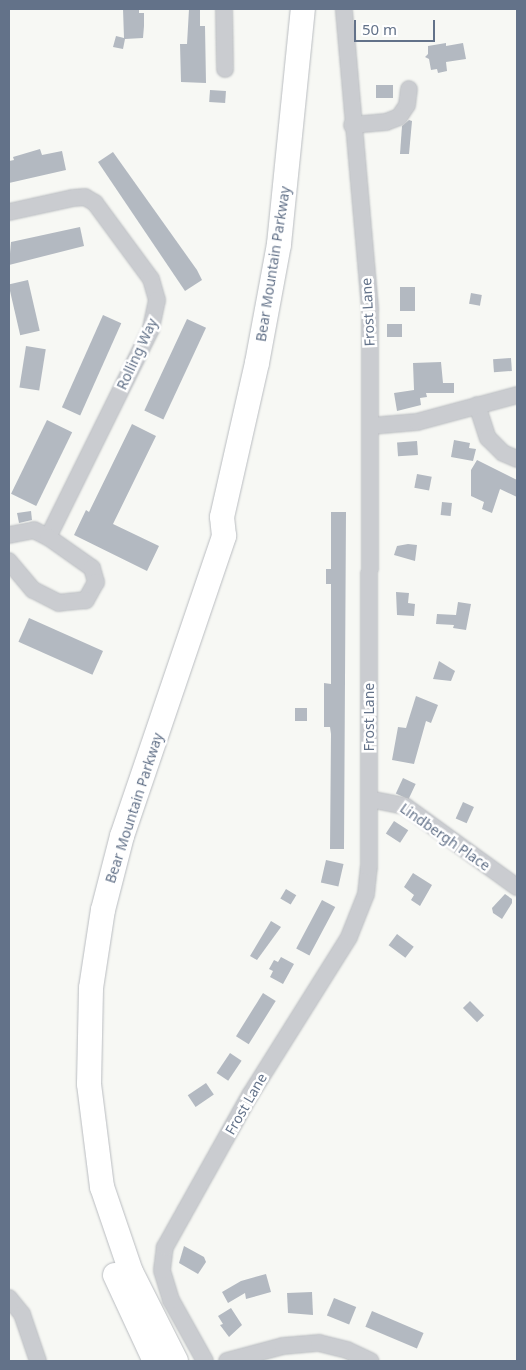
<!DOCTYPE html>
<html>
<head>
<meta charset="utf-8">
<style>
  body { margin:0 }
  #map { position:relative; width:526px; height:1370px; overflow:hidden; background:#f7f8f4; font-family:"Noto Sans",sans-serif }
  div>[style] { position:absolute }
  .building>* { inset:0; background:#b3b9c1; transform-origin:0 0 }
  .roads { filter:drop-shadow(0 0 1px #b9bcc0) drop-shadow(0 0 1px #b9bcc0) }
  .minor>* { height:16px; margin:-8px; padding:0 8px; transform-origin:8px; border-radius:8px; background:#caccd0 }
  .highway>* { height:24px; margin:-12px; padding:0 12px; transform-origin:12px; border-radius:12px; background:#fff }
  span { translate:-50% -50%; white-space:nowrap; text-align:center; line-height:1.15; -webkit-text-stroke:5px #fff; paint-order:stroke }
  .street-label { font-size:14px; color:#637289 }
  .frame { position:absolute; inset:0; border:10px solid #637289; pointer-events:none }
  .scale { position:absolute; left:354px; top:20px; width:81px; height:22px; box-sizing:border-box; border:2px solid #637289; border-top:0; padding-left:6px; font-size:15px; line-height:18px; white-space:nowrap; color:#637289; -webkit-text-stroke:4px #fff; paint-order:stroke }
</style>
</head>
<body>
<div id="map">
  <div class="building">
    <div style="clip-path:polygon(123px 9px,139px 9px,139px 13px,144px 13px,144px 26px,143px 38px,125px 39px,123px 49px,113px 47px,116px 36px,124px 38px)"></div>
    <div style="clip-path:polygon(189px 9px,200px 9px,200px 26px,205px 26px,206px 83px,181px 82px,180px 44px,187px 44px)"></div>
    <div style="clip-path:polygon(446px 43px,446px 46px,463px 43px,466px 59px,446px 62px,447px 71px,438px 73px,437px 69px,431px 70px,429px 59px,425px 57px,428px 54px,428px 46px)"></div>
    <div style="left:376px;top:85px;width:17px;height:13px"></div>
    <div style="left:210px;top:90px;width:16px;height:12px;rotate:4deg"></div>
    <div style="clip-path:polygon(409px 120px,412px 121px,409px 154px,400px 154px,402px 126px)"></div>
    <div style="clip-path:polygon(40px 149px,42px 155px,62px 151px,66px 170px,9px 183px,9px 161px,14px 160px,13px 157px)"></div>
    <div style="clip-path:polygon(113px 152px,197px 270px,202px 280px,185px 291px,98px 162px)"></div>
    <div style="clip-path:polygon(80px 227px,84px 246px,9px 265px,11px 242px)"></div>
    <div style="left:28px;top:280px;width:52px;height:20px;rotate:77deg"></div>
    <div style="left:400px;top:287px;width:15px;height:24px"></div>
    <div style="left:471px;top:293px;width:11px;height:11px;rotate:10deg"></div>
    <div style="left:103px;top:315px;width:20px;height:101px;rotate:24deg"></div>
    <div style="left:187px;top:319px;width:21px;height:101px;rotate:25deg"></div>
    <div style="left:387px;top:324px;width:15px;height:13px"></div>
    <div style="left:26px;top:346px;width:20px;height:42px;rotate:9deg"></div>
    <div style="left:511px;top:358px;width:13px;height:18px;rotate:86deg"></div>
    <div style="clip-path:polygon(441px 362px,443px 383px,454px 383px,454px 393px,426px 393px,427px 397px,420px 398px,421px 405px,397px 411px,394px 393px,414px 390px,413px 363px)"></div>
    <div style="left:47px;top:420px;width:28px;height:82px;rotate:26deg"></div>
    <div style="clip-path:polygon(132px 424px,156px 436px,113px 524px,159px 546px,147px 571px,74px 535px,86px 510px,89px 512px)"></div>
    <div style="clip-path:polygon(454px 440px,470px 443px,469px 448px,476px 449px,473px 461px,451px 457px)"></div>
    <div style="left:417px;top:441px;width:14px;height:20px;rotate:86deg"></div>
    <div style="clip-path:polygon(477px 460px,517px 480px,517px 497px,500px 489px,492px 513px,482px 509px,484px 502px,471px 496px,471px 470px)"></div>
    <div style="left:417px;top:474px;width:15px;height:14px;rotate:11deg"></div>
    <div style="left:442px;top:502px;width:10px;height:13px;rotate:6deg"></div>
    <div style="clip-path:polygon(31px 511px,32px 520px,19px 523px,17px 513px)"></div>
    <div style="clip-path:polygon(331px 512px,346px 512px,344px 849px,330px 849px,331px 734px,330px 727px,324px 727px,324px 683px,331px 684px,331px 584px,326px 584px,326px 569px,331px 569px)"></div>
    <div style="clip-path:polygon(408px 544px,417px 545px,415px 561px,394px 555px,397px 546px)"></div>
    <div style="clip-path:polygon(396px 592px,409px 593px,408px 603px,415px 604px,414px 616px,397px 615px)"></div>
    <div style="clip-path:polygon(458px 602px,471px 604px,466px 630px,453px 628px,454px 625px,436px 624px,437px 614px,456px 615px)"></div>
    <div style="left:29px;top:618px;width:81px;height:26px;rotate:24deg"></div>
    <div style="clip-path:polygon(439px 661px,455px 671px,451px 681px,433px 679px)"></div>
    <div style="clip-path:polygon(416px 696px,438px 705px,431px 723px,426px 721px,414px 764px,392px 760px,398px 727px,406px 728px)"></div>
    <div style="left:295px;top:708px;width:12px;height:13px"></div>
    <div style="left:403px;top:778px;width:14px;height:17px;rotate:25deg"></div>
    <div style="left:463px;top:802px;width:12px;height:18px;rotate:24deg"></div>
    <div style="left:394px;top:821px;width:17px;height:15px;rotate:33deg"></div>
    <div style="left:326px;top:860px;width:18px;height:23px;rotate:13deg"></div>
    <div style="clip-path:polygon(413px 873px,432px 885px,420px 906px,411px 900px,414px 895px,404px 887px)"></div>
    <div style="left:286px;top:889px;width:12px;height:11px;rotate:31deg"></div>
    <div style="clip-path:polygon(505px 894px,512px 899px,512px 903px,502px 919px,493px 913px,492px 908px)"></div>
    <div style="left:322px;top:900px;width:15px;height:55px;rotate:28deg"></div>
    <div style="clip-path:polygon(271px 921px,281px 927px,257px 960px,250px 956px)"></div>
    <div style="left:397px;top:934px;width:21px;height:14px;rotate:37deg"></div>
    <div style="clip-path:polygon(281px 957px,294px 964px,283px 984px,270px 977px,273px 971px,269px 969px,274px 960px,278px 962px)"></div>
    <div style="left:263px;top:993px;width:15px;height:51px;rotate:32deg"></div>
    <div style="left:470px;top:1001px;width:20px;height:10px;rotate:45deg"></div>
    <div style="left:230px;top:1053px;width:14px;height:24px;rotate:34deg"></div>
    <div style="left:206px;top:1083px;width:14px;height:22px;rotate:56deg"></div>
    <div style="clip-path:polygon(184px 1246px,204px 1257px,206px 1262px,198px 1274px,179px 1263px)"></div>
    <div style="clip-path:polygon(266px 1274px,271px 1292px,246px 1299px,245px 1293px,228px 1303px,222px 1292px,241px 1281px)"></div>
    <div style="clip-path:polygon(312px 1292px,313px 1315px,288px 1313px,287px 1293px)"></div>
    <div style="left:334px;top:1298px;width:24px;height:19px;rotate:22deg"></div>
    <div style="clip-path:polygon(231px 1308px,242px 1325px,229px 1337px,220px 1325px,223px 1324px,218px 1316px)"></div>
    <div style="left:372px;top:1311px;width:56px;height:17px;rotate:23deg"></div>
  </div>
  <div class="roads">
    <div class="minor">
      <div style="left:224px;top:9px;width:60px;rotate:89deg"></div>
      <div style="left:352px;top:125px;width:34px;rotate:-5deg"></div>
      <div style="left:386px;top:122px;width:14px;rotate:-21deg"></div>
      <div style="left:399px;top:117px;width:14px;rotate:-56deg"></div>
      <div style="left:407px;top:105px;width:16px;rotate:-83deg"></div>
      <div style="left:9px;top:212px;width:66px;rotate:-12.3deg"></div>
      <div style="left:73px;top:198px;width:12px;rotate:-5deg"></div>
      <div style="left:85px;top:197px;width:12px;rotate:31deg"></div>
      <div style="left:95px;top:203px;width:94px;rotate:53.6deg"></div>
      <div style="left:151px;top:279px;width:22px;rotate:74deg"></div>
      <div style="left:157px;top:300px;width:30px;rotate:102deg"></div>
      <div style="left:151px;top:329px;width:232px;rotate:116.3deg"></div>
      <div style="left:477px;top:405px;width:35px;rotate:72deg"></div>
      <div style="left:488px;top:438px;width:21px;rotate:45deg"></div>
      <div style="left:503px;top:453px;width:15px;rotate:23deg"></div>
      <div style="left:371px;top:426px;width:46px;rotate:-5deg"></div>
      <div style="left:417px;top:422px;width:104px;rotate:-15.1deg"></div>
      <div style="left:9px;top:535px;width:25px;rotate:-11deg"></div>
      <div style="left:34px;top:530px;width:16px;rotate:27deg"></div>
      <div style="left:48px;top:537px;width:54px;rotate:35.2deg"></div>
      <div style="left:92px;top:568px;width:15px;rotate:74deg"></div>
      <div style="left:96px;top:582px;width:21px;rotate:119deg"></div>
      <div style="left:86px;top:600px;width:27px;rotate:174deg"></div>
      <div style="left:59px;top:603px;width:29px;rotate:-153deg"></div>
      <div style="left:33px;top:590px;width:38px;rotate:-130deg"></div>
      <div style="left:369px;top:799px;width:37px;rotate:11deg"></div>
      <div style="left:405px;top:806px;width:138px;rotate:35.9deg"></div>
      <div style="left:9px;top:1298px;width:21px;rotate:51deg"></div>
      <div style="left:22px;top:1314px;width:50px;rotate:71.2deg"></div>
      <div style="left:205px;top:1361px;width:70px;rotate:-119.1deg"></div>
      <div style="left:171px;top:1300px;width:31px;rotate:-107deg"></div>
      <div style="left:162px;top:1270px;width:23px;rotate:-83deg"></div>
      <div style="left:165px;top:1247px;width:174px;rotate:-60.8deg"></div>
      <div style="left:250px;top:1095px;width:186px;rotate:-57.9deg"></div>
      <div style="left:349px;top:937px;width:46px;rotate:-68.4deg"></div>
      <div style="left:366px;top:894px;width:27px;rotate:-84deg"></div>
      <div style="left:369px;top:867px;width:559px;rotate:-89.9deg"></div>
      <div style="left:370px;top:308px;width:300px;rotate:-95deg"></div>
      <div style="left:227px;top:1361px;width:58px;rotate:-15deg"></div>
      <div style="left:283px;top:1346px;width:36px;rotate:-5deg"></div>
      <div style="left:319px;top:1343px;width:29px;rotate:14deg"></div>
      <div style="left:347px;top:1350px;width:26px;rotate:25deg"></div>
    </div>
    <div class="highway">
      <div style="left:115px;top:1275px;width:95px;rotate:65.1deg"></div>
      <div style="left:176px;top:1361px;width:100px;rotate:-116.8deg"></div>
      <div style="left:131px;top:1272px;width:90px;rotate:-108.8deg"></div>
      <div style="left:102px;top:1187px;width:104px;rotate:-97.2deg"></div>
      <div style="left:89px;top:1084px;width:96px;rotate:-88.8deg"></div>
      <div style="left:91px;top:988px;width:79px;rotate:-81.3deg"></div>
      <div style="left:103px;top:910px;width:76px;rotate:-75.6deg"></div>
      <div style="left:122px;top:836px;width:317px;rotate:-71.2deg"></div>
      <div style="left:224px;top:536px;width:19px;rotate:-96deg"></div>
      <div style="left:222px;top:517px;width:158px;rotate:-77.2deg"></div>
      <div style="left:257px;top:363px;width:121px;rotate:-79.5deg"></div>
      <div style="left:279px;top:244px;width:236px;rotate:-84.2deg"></div>
    </div>
  </div>
  <div class="street-label">
    <span style="left:273px;top:264px;rotate:-81deg">Bear Mountain Parkway</span>
    <span style="left:368px;top:312px;rotate:-93deg">Frost Lane</span>
    <span style="left:137px;top:354px;rotate:-65deg">Rolling Way</span>
    <span style="left:369px;top:717px;rotate:-90deg">Frost Lane</span>
    <span style="left:134px;top:808px;rotate:-72deg">Bear Mountain Parkway</span>
    <span style="left:445px;top:837px;rotate:35deg">Lindbergh Place</span>
    <span style="left:246px;top:1104px;rotate:-60deg">Frost Lane</span>
  </div>
  <div class="frame"></div>
  <div class="scale">50 m</div>
</div>
</body>
</html>
